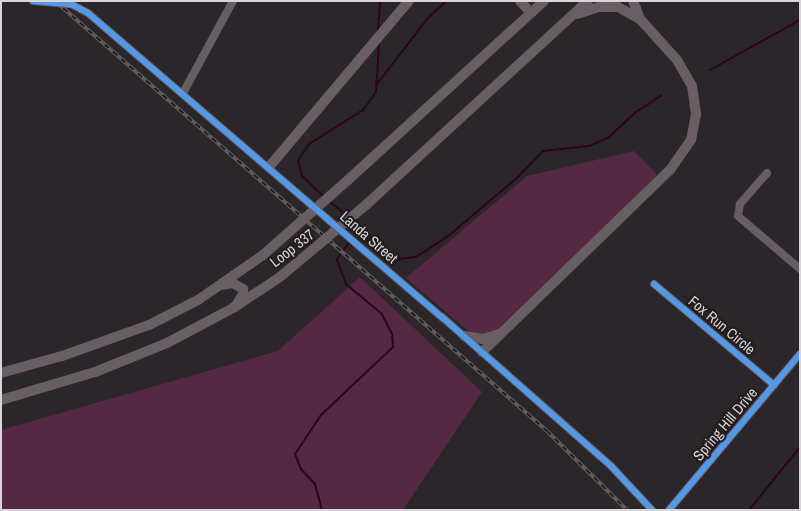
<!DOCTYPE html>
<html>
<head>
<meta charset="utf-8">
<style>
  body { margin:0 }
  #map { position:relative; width:801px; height:511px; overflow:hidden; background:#2b2629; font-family:"Archivo Narrow",sans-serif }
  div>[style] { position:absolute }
  .green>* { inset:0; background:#552944 }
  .stream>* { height:2px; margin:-1px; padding:0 1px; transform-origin:1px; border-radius:1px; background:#2d031f }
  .minor>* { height:8px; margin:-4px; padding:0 4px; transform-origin:4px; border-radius:4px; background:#675d64 }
  .major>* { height:10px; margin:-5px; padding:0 5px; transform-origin:5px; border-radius:5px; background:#695e64 }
  .rail>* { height:4px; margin-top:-2px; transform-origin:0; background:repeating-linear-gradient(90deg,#221c1f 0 5.5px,#655e62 0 11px); box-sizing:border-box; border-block:1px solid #655e62 }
  .major-bridge>* { height:10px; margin:-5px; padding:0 5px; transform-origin:5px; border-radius:5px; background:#695e64 }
  .cycleway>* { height:6px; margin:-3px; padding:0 3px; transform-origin:3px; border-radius:3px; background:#5399e6 }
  span { translate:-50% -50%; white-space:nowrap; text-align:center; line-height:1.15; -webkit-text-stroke:4px #221c1f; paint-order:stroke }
  .street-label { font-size:15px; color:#dad5d8 }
  .frame { position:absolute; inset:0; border:2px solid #dad5d8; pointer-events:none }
</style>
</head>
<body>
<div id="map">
  <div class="green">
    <div style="clip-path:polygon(634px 151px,657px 175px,506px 325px,492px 334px,472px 334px,406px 278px,527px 176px)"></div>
    <div style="clip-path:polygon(360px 277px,482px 392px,403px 510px,1px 510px,1px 430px,278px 351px)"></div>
  </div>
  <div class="stream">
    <div style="left:378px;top:32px;width:31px;rotate:-86deg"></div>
    <div style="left:710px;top:70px;width:103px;rotate:-29.1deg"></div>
    <div style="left:377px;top:84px;width:82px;rotate:-52.4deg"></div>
    <div style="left:427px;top:19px;width:26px;rotate:-43deg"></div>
    <div style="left:323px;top:196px;width:29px;rotate:-136deg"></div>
    <div style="left:302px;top:176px;width:16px;rotate:-104deg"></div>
    <div style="left:298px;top:160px;width:19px;rotate:-55deg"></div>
    <div style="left:309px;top:144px;width:64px;rotate:-32.2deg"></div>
    <div style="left:363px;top:110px;width:22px;rotate:-54deg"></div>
    <div style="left:376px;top:92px;width:48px;rotate:-86.4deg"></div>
    <div style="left:329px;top:201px;width:22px;rotate:39deg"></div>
    <div style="left:353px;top:222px;width:11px;rotate:63deg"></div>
    <div style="left:358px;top:232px;width:5px;rotate:-11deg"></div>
    <div style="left:363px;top:231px;width:45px;rotate:38.7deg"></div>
    <div style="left:398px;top:259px;width:18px;rotate:-6deg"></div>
    <div style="left:416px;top:257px;width:37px;rotate:-33deg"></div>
    <div style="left:447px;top:237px;width:93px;rotate:-40.2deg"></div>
    <div style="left:518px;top:177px;width:36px;rotate:-46deg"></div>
    <div style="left:543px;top:151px;width:46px;rotate:-6.2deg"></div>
    <div style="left:589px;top:146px;width:21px;rotate:-23deg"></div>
    <div style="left:608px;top:138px;width:38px;rotate:-43deg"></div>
    <div style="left:636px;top:112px;width:30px;rotate:-33deg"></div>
    <div style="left:322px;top:510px;width:27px;rotate:-105deg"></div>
    <div style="left:315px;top:484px;width:21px;rotate:-133deg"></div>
    <div style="left:301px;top:469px;width:16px;rotate:-112deg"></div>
    <div style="left:295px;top:454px;width:47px;rotate:-56.3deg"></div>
    <div style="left:321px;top:415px;width:99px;rotate:-43.4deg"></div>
    <div style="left:393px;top:347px;width:13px;rotate:-94deg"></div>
    <div style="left:392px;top:334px;width:22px;rotate:-117deg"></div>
    <div style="left:382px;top:314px;width:47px;rotate:-140.2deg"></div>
    <div style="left:346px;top:284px;width:27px;rotate:-110deg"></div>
    <div style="left:337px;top:259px;width:19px;rotate:-54deg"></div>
    <div style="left:749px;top:510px;width:81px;rotate:-51deg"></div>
  </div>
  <div class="minor">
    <div style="left:33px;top:1px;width:38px;rotate:5deg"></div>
    <div style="left:71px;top:4px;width:19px;rotate:28deg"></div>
    <div style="left:88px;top:13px;width:467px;rotate:40.7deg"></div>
    <div style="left:442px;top:317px;width:225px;rotate:41.4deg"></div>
    <div style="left:611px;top:466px;width:60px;rotate:47deg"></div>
    <div style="left:183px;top:93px;width:105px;rotate:-61.5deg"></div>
    <div style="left:767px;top:173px;width:41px;rotate:131.1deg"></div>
    <div style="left:740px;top:204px;width:12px;rotate:99deg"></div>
    <div style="left:738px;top:216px;width:82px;rotate:40.5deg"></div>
    <div style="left:654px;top:284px;width:157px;rotate:40.1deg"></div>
    <div style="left:669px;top:510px;width:204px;rotate:-50deg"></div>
  </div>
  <div class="major">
    <div style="left:520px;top:1px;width:16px;rotate:47deg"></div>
    <div style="left:577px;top:14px;width:23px;rotate:-18deg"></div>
    <div style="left:599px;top:7px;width:19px"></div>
    <div style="left:618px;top:7px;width:25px;rotate:29deg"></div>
    <div style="left:269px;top:167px;width:217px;rotate:-49.9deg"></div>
    <div style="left:348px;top:180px;width:265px;rotate:-42.4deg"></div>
    <div style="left:367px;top:204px;width:300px;rotate:-42.6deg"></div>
    <div style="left:224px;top:285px;width:9px;rotate:-13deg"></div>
    <div style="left:233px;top:283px;width:12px;rotate:31deg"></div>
    <div style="left:243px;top:289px;width:5px;rotate:90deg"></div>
    <div style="left:243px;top:294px;width:12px;rotate:121deg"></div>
    <div style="left:464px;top:336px;width:19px;rotate:9deg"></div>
    <div style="left:483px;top:339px;width:17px;rotate:-17deg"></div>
    <div style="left:482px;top:352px;width:262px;rotate:-44.1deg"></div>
    <div style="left:670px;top:170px;width:37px;rotate:-55deg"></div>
    <div style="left:691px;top:140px;width:26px;rotate:-79deg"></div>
    <div style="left:696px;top:114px;width:28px;rotate:-98deg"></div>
    <div style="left:692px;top:86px;width:30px;rotate:-120deg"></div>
    <div style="left:677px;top:60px;width:55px;rotate:-132.1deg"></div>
    <div style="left:640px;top:19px;width:19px;rotate:-111deg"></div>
    <div style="left:1px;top:373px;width:63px;rotate:-15.6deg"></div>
    <div style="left:62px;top:356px;width:92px;rotate:-19.6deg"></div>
    <div style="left:149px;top:325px;width:55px;rotate:-27deg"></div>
    <div style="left:198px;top:300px;width:79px;rotate:-34.7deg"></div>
    <div style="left:1px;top:400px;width:98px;rotate:-16.6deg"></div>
    <div style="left:95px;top:372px;width:78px;rotate:-21.9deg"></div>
    <div style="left:167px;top:343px;width:75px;rotate:-27.9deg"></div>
    <div style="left:233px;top:308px;width:56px;rotate:-33.4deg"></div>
  </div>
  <div class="rail">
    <div style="left:55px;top:1px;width:653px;rotate:41.15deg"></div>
    <div style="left:547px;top:431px;width:112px;rotate:44.6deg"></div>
  </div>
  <div class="major-bridge">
    <div style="left:263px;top:255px;width:113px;rotate:-41.4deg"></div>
    <div style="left:280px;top:277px;width:114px;rotate:-40deg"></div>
  </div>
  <div class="cycleway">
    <div style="left:33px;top:1px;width:38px;rotate:5deg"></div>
    <div style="left:71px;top:4px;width:19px;rotate:28deg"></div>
    <div style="left:88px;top:13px;width:467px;rotate:40.7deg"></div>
    <div style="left:442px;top:317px;width:225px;rotate:41.4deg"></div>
    <div style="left:611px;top:466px;width:60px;rotate:47deg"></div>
    <div style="left:654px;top:284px;width:157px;rotate:40.1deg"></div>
    <div style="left:669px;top:510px;width:204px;rotate:-50deg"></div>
  </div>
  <div class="street-label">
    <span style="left:369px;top:237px;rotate:41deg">Landa Street</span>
    <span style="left:292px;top:248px;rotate:-38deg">Loop 337</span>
    <span style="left:722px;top:325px;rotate:40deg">Fox Run Circle</span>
    <span style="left:725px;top:424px;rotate:-50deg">Spring Hill Drive</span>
  </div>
  <div class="frame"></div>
</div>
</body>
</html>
